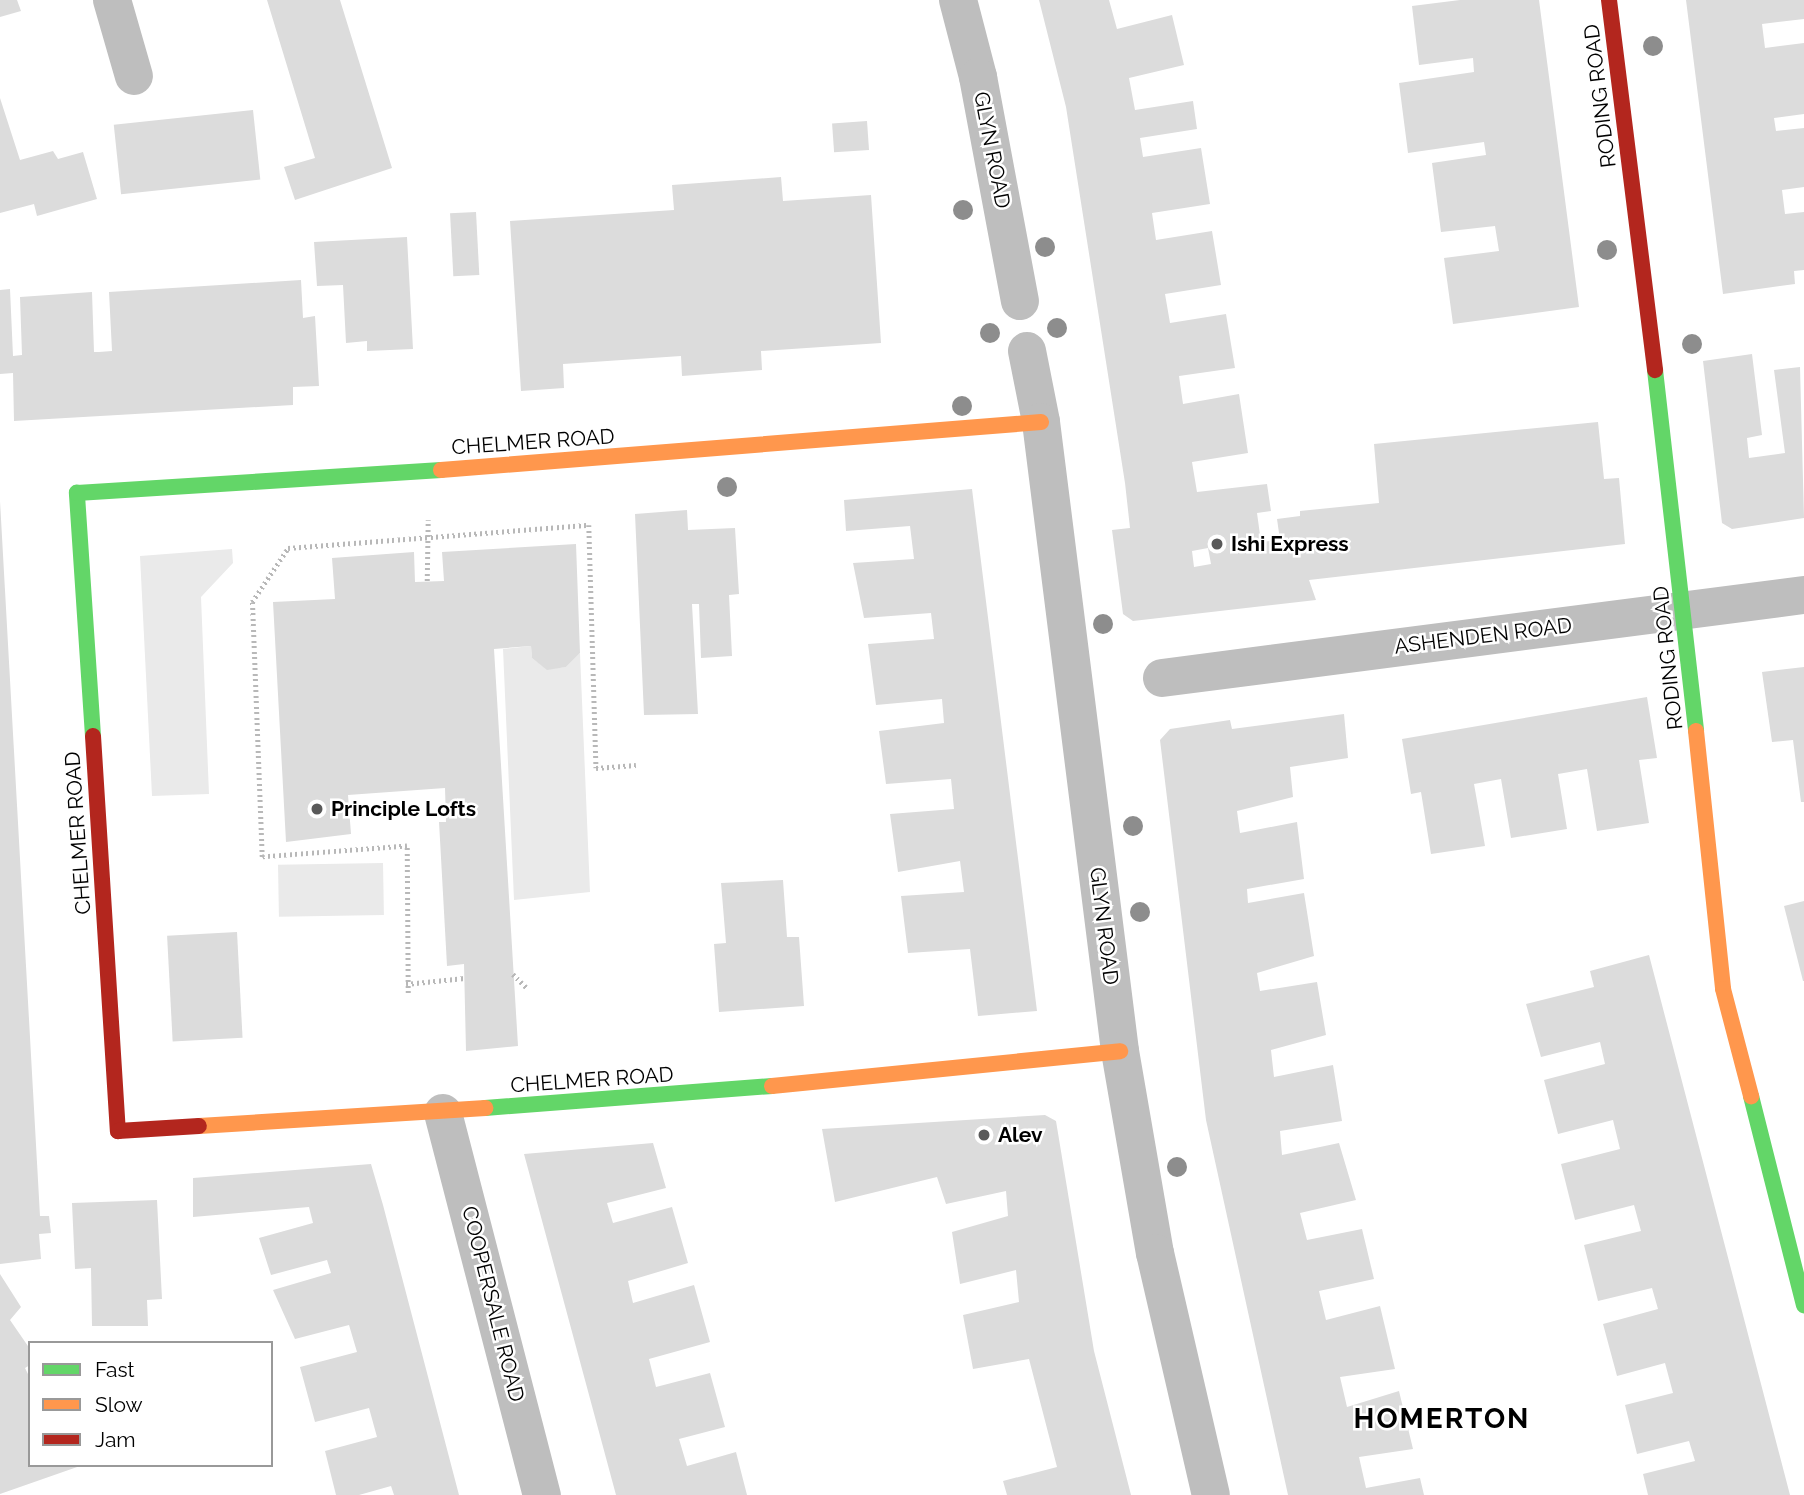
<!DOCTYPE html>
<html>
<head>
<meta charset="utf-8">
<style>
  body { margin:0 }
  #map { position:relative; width:1804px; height:1495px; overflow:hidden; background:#fff; font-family:Raleway,sans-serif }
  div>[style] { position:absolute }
  .green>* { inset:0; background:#eaeaea; transform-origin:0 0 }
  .building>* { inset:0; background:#dcdcdc; transform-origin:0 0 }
  .path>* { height:4.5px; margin-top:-2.25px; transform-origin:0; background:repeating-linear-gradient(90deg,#b8b8b8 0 2px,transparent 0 5.5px) }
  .street>* { height:38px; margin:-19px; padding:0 19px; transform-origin:19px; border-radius:19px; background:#bebebe }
  .fast>* { height:16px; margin:-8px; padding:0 8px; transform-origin:8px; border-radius:8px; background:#63d668 }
  .slow>* { height:16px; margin:-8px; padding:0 8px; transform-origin:8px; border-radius:8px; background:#ff974d }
  .jam>* { height:16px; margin:-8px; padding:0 8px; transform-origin:8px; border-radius:8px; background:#b3261e }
  .trees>* { width:20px; height:20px; margin:-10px; border-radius:50%; background:#8d8d8d }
  .dots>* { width:19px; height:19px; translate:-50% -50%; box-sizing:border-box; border:4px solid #fff; border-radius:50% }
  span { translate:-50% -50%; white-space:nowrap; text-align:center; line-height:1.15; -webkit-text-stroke:5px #fff; paint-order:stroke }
  .street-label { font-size:21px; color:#000 }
  .poi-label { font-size:21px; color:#000; font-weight:700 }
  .left { translate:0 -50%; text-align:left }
  .district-label { font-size:28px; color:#000; font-weight:700; letter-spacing:2px }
  .legend { position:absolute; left:28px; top:1341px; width:245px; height:126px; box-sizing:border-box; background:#fff; border:2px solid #999; margin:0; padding:9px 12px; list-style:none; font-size:21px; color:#000 }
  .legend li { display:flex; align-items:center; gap:14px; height:35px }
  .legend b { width:35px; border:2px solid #999 }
</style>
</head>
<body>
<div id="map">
  <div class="green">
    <div style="clip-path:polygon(232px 549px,233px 563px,201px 597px,209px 794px,152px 796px,140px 556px)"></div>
    <div style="clip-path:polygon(531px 646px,532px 658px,547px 669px,566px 667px,580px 653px,590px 892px,514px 900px,503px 649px)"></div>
    <div style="left:383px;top:863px;width:52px;height:105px;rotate:89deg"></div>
  </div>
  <div class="building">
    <div style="clip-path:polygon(0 0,17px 0,21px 11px,0 17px)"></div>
    <div style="clip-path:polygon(267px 0,340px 0,392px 168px,295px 200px,284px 167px,315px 158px)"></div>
    <div style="clip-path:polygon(evenodd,1039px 0,1109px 0,1117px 29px,1172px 15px,1184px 65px,1129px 78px,1135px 110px,1193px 101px,1197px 129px,1140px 138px,1143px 157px,1201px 148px,1210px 204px,1152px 213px,1156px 240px,1212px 231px,1221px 285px,1165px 294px,1170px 323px,1226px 314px,1235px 368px,1179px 376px,1183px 404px,1239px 394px,1248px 453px,1192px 462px,1197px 492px,1267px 484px,1271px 511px,1257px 513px,1261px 542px,1280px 540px,1277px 519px,1300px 516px,1300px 511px,1379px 503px,1374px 444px,1598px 422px,1604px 479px,1619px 478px,1625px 544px,1309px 580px,1316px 600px,1133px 621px,1123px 614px,1112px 530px,1130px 528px,1125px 483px,1066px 107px,1039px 0,1208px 548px,1211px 564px,1194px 567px,1192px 551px,1208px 548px)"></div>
    <div style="clip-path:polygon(1460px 0,1539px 0,1579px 307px,1453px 324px,1444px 258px,1499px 251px,1495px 226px,1441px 232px,1432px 163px,1486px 155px,1484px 142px,1408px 153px,1399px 83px,1474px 72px,1473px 58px,1419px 65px,1412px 6px)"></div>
    <div style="clip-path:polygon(1686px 0,1804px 0,1804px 19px,1762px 24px,1765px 48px,1804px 43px,1804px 114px,1774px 118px,1776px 131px,1804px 128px,1804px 187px,1782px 190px,1785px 214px,1804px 212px,1804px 270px,1794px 271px,1795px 284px,1723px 294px)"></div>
    <div style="clip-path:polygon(0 98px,20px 160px,53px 151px,58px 159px,83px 152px,97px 199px,37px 216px,34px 204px,0 213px)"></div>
    <div style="left:253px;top:110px;width:70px;height:140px;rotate:84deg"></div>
    <div style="left:867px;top:121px;width:29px;height:35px;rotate:86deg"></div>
    <div style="clip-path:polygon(781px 177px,783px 201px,871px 195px,881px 343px,761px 351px,762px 370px,682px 376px,681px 356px,563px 364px,564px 388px,521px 391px,510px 221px,674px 210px,672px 185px)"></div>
    <div style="left:476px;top:212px;width:63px;height:26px;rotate:87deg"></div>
    <div style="clip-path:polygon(407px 237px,413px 349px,367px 351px,367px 341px,346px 343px,343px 285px,317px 286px,314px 242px)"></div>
    <div style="clip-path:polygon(301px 280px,303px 318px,315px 316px,319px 386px,293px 387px,293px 405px,14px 421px,13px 373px,0 374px,0 290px,10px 289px,13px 356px,22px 355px,20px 297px,92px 292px,94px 352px,99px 352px,112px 351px,109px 292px)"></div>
    <div style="clip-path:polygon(1752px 354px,1762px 435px,1747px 438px,1749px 458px,1785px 453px,1774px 370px,1800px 367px,1804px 518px,1732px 529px,1722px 523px,1703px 361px)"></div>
    <div style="clip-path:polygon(972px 489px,1037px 1011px,978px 1016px,970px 949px,908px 953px,901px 896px,964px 892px,960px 861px,898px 872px,890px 814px,954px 809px,951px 779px,886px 784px,879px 731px,944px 723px,942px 699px,876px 705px,868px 644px,934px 639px,931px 613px,864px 618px,853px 563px,914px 559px,910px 526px,846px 531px,844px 500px)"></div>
    <div style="clip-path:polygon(0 501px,40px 1216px,49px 1216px,51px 1233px,39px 1234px,41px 1259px,0 1264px)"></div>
    <div style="clip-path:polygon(687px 510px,688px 530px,735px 528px,739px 594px,729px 595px,732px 656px,701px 658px,699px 604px,692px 604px,698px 714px,644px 715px,635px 514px)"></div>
    <div style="clip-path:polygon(576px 544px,580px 653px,566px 667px,547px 670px,532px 658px,531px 646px,494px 649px,518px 1046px,466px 1051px,464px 964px,447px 966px,439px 822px,446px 822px,445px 788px,348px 795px,351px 834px,286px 842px,273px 602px,335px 599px,332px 558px,414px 552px,415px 582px,444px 581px,442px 552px)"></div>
    <div style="clip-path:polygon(1804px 667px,1804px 802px,1801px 802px,1793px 740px,1772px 742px,1762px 672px)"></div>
    <div style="clip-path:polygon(1647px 697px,1657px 758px,1639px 760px,1649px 823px,1597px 831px,1587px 769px,1558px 774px,1567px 829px,1511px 838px,1501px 779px,1474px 784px,1485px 846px,1431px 854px,1421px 792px,1411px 794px,1402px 739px)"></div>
    <div style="clip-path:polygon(1344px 714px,1348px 758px,1290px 767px,1293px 797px,1237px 811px,1240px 833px,1297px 822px,1304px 879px,1247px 889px,1248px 903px,1304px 893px,1314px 956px,1257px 973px,1260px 991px,1317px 982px,1326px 1035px,1271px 1050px,1274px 1077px,1333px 1065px,1342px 1121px,1280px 1131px,1282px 1155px,1339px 1143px,1356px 1200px,1300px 1213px,1307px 1240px,1362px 1229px,1374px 1279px,1319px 1291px,1326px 1320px,1380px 1306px,1395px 1369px,1340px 1377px,1347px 1407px,1399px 1391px,1413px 1449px,1359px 1457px,1366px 1488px,1420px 1478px,1424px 1495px,1288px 1495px,1206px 1120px,1160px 740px,1170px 729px,1230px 720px,1232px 729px)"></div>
    <div style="clip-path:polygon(783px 880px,787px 937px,799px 937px,804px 1006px,719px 1012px,714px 944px,726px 943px,721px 883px)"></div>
    <div style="clip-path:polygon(1804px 901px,1804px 981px,1803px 981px,1784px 906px)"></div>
    <div style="left:237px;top:932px;width:106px;height:70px;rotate:87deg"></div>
    <div style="clip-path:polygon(1649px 955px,1790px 1495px,1648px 1495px,1643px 1474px,1695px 1461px,1689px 1441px,1637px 1454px,1625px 1405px,1673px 1393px,1665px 1363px,1617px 1376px,1603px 1324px,1658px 1309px,1652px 1288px,1598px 1301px,1584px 1245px,1641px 1231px,1634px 1205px,1575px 1220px,1561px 1164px,1620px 1149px,1613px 1120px,1558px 1134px,1544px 1080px,1605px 1064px,1600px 1042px,1541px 1057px,1526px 1004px,1594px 987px,1590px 971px)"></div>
    <div style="clip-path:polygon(1045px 1115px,1056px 1121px,1094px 1351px,1131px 1495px,1007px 1495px,1003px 1481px,1057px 1467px,1029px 1359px,973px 1369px,963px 1315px,1019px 1302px,1016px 1270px,960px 1284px,952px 1232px,1008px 1216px,1006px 1191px,946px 1204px,937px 1177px,835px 1202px,822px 1129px)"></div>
    <div style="clip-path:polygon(653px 1143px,666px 1188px,607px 1203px,613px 1223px,672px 1207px,688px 1263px,628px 1281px,633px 1303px,694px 1285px,710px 1342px,649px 1359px,656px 1387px,710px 1373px,725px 1427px,679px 1439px,687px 1466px,736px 1452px,747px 1495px,616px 1495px,524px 1154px)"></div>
    <div style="clip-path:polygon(371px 1164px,383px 1205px,459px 1495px,394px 1495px,391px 1486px,359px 1495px,336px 1495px,325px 1451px,377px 1437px,369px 1408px,315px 1422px,300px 1367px,357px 1352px,349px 1325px,295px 1339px,273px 1290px,331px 1273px,327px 1260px,271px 1275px,259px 1238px,313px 1223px,309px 1207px,193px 1217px,193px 1178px)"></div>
    <div style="clip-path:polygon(157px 1200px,162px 1299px,147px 1300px,148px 1326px,92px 1326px,91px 1268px,75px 1269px,72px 1203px)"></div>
    <div style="clip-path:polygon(0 1274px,21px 1307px,10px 1320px,30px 1349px,30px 1365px,25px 1368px,30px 1378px,30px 1465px,80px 1466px,0 1494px)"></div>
  </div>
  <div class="path">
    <div style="left:427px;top:581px;width:61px;rotate:-89.1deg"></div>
    <div style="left:513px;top:974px;width:21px;rotate:45deg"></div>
    <div style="left:406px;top:984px;width:59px;rotate:-5.8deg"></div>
    <div style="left:408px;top:993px;width:147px;rotate:-90.4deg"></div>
    <div style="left:407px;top:846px;width:145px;rotate:175.7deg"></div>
    <div style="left:262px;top:857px;width:255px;rotate:-92.2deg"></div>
    <div style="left:252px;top:602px;width:65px;rotate:-56.3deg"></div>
    <div style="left:288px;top:548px;width:302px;rotate:-4.4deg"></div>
    <div style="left:589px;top:525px;width:243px;rotate:88.3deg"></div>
    <div style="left:596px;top:768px;width:40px;rotate:-4.3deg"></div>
  </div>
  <div class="street">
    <div style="left:112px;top:0;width:79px;rotate:73.9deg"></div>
    <div style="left:958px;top:0;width:80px;rotate:75.4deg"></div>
    <div style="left:978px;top:77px;width:228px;rotate:79.4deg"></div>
    <div style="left:1027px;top:351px;width:72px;rotate:78.8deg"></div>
    <div style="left:1041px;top:422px;width:634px;rotate:82.84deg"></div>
    <div style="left:1120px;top:1051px;width:205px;rotate:80.2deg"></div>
    <div style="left:1155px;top:1253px;width:248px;rotate:77deg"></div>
    <div style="left:1162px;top:678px;width:647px;rotate:-7.37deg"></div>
    <div style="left:443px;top:1113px;width:395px;rotate:75.5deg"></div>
  </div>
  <div class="fast">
    <div style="left:1655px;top:370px;width:363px;rotate:83.5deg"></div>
    <div style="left:93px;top:736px;width:244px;rotate:-93.8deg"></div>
    <div style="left:77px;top:493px;width:365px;rotate:-3.6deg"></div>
    <div style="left:1751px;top:1096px;width:216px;rotate:75.8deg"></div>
    <div style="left:485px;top:1108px;width:288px;rotate:-4.4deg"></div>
  </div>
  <div class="slow">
    <div style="left:441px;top:470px;width:602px;rotate:-4.57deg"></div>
    <div style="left:1696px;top:731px;width:259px;rotate:84deg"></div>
    <div style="left:1723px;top:989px;width:111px;rotate:75.3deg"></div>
    <div style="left:772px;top:1086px;width:350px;rotate:-5.7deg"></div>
    <div style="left:199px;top:1126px;width:287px;rotate:-3.6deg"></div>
  </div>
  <div class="jam">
    <div style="left:1609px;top:0;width:373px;rotate:82.9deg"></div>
    <div style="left:93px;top:736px;width:396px;rotate:86.4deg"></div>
    <div style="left:118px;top:1131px;width:81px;rotate:-3.5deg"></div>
  </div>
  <div class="trees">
    <div style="left:1653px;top:46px"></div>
    <div style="left:963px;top:210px"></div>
    <div style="left:1045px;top:247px"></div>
    <div style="left:1607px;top:250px"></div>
    <div style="left:1057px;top:328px"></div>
    <div style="left:990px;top:333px"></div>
    <div style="left:1692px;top:344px"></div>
    <div style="left:962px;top:406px"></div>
    <div style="left:727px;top:487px"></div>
    <div style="left:1103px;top:624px"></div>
    <div style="left:1133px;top:826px"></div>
    <div style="left:1140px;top:912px"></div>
    <div style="left:1177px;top:1167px"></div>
  </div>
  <div class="dots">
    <div style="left:1217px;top:544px;background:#595959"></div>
    <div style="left:317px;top:809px;background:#595959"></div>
    <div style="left:984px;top:1135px;background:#595959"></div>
  </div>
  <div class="street-label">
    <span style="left:1600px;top:96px;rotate:-97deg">RODING ROAD</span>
    <span style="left:992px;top:150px;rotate:79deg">GLYN ROAD</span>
    <span style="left:533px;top:442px;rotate:-4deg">CHELMER ROAD</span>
    <span style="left:1483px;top:636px;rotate:-7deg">ASHENDEN ROAD</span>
    <span style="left:1668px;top:658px;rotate:-96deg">RODING ROAD</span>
    <span style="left:78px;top:833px;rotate:-94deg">CHELMER ROAD</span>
    <span style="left:1104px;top:926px;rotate:83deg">GLYN ROAD</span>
    <span style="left:592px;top:1080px;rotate:-4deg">CHELMER ROAD</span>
    <span style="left:493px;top:1304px;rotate:76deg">COOPERSALE ROAD</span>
  </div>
  <div class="poi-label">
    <span class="left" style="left:1231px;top:544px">Ishi Express</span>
    <span class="left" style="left:331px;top:809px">Principle Lofts</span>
    <span class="left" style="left:998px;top:1135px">Alev</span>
  </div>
  <div class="district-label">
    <span style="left:1442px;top:1419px">HOMERTON</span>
  </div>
  <ul class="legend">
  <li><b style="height:9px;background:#63d668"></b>Fast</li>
  <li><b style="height:9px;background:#ff974d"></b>Slow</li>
  <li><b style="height:9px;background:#b3261e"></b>Jam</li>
  </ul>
</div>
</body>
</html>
